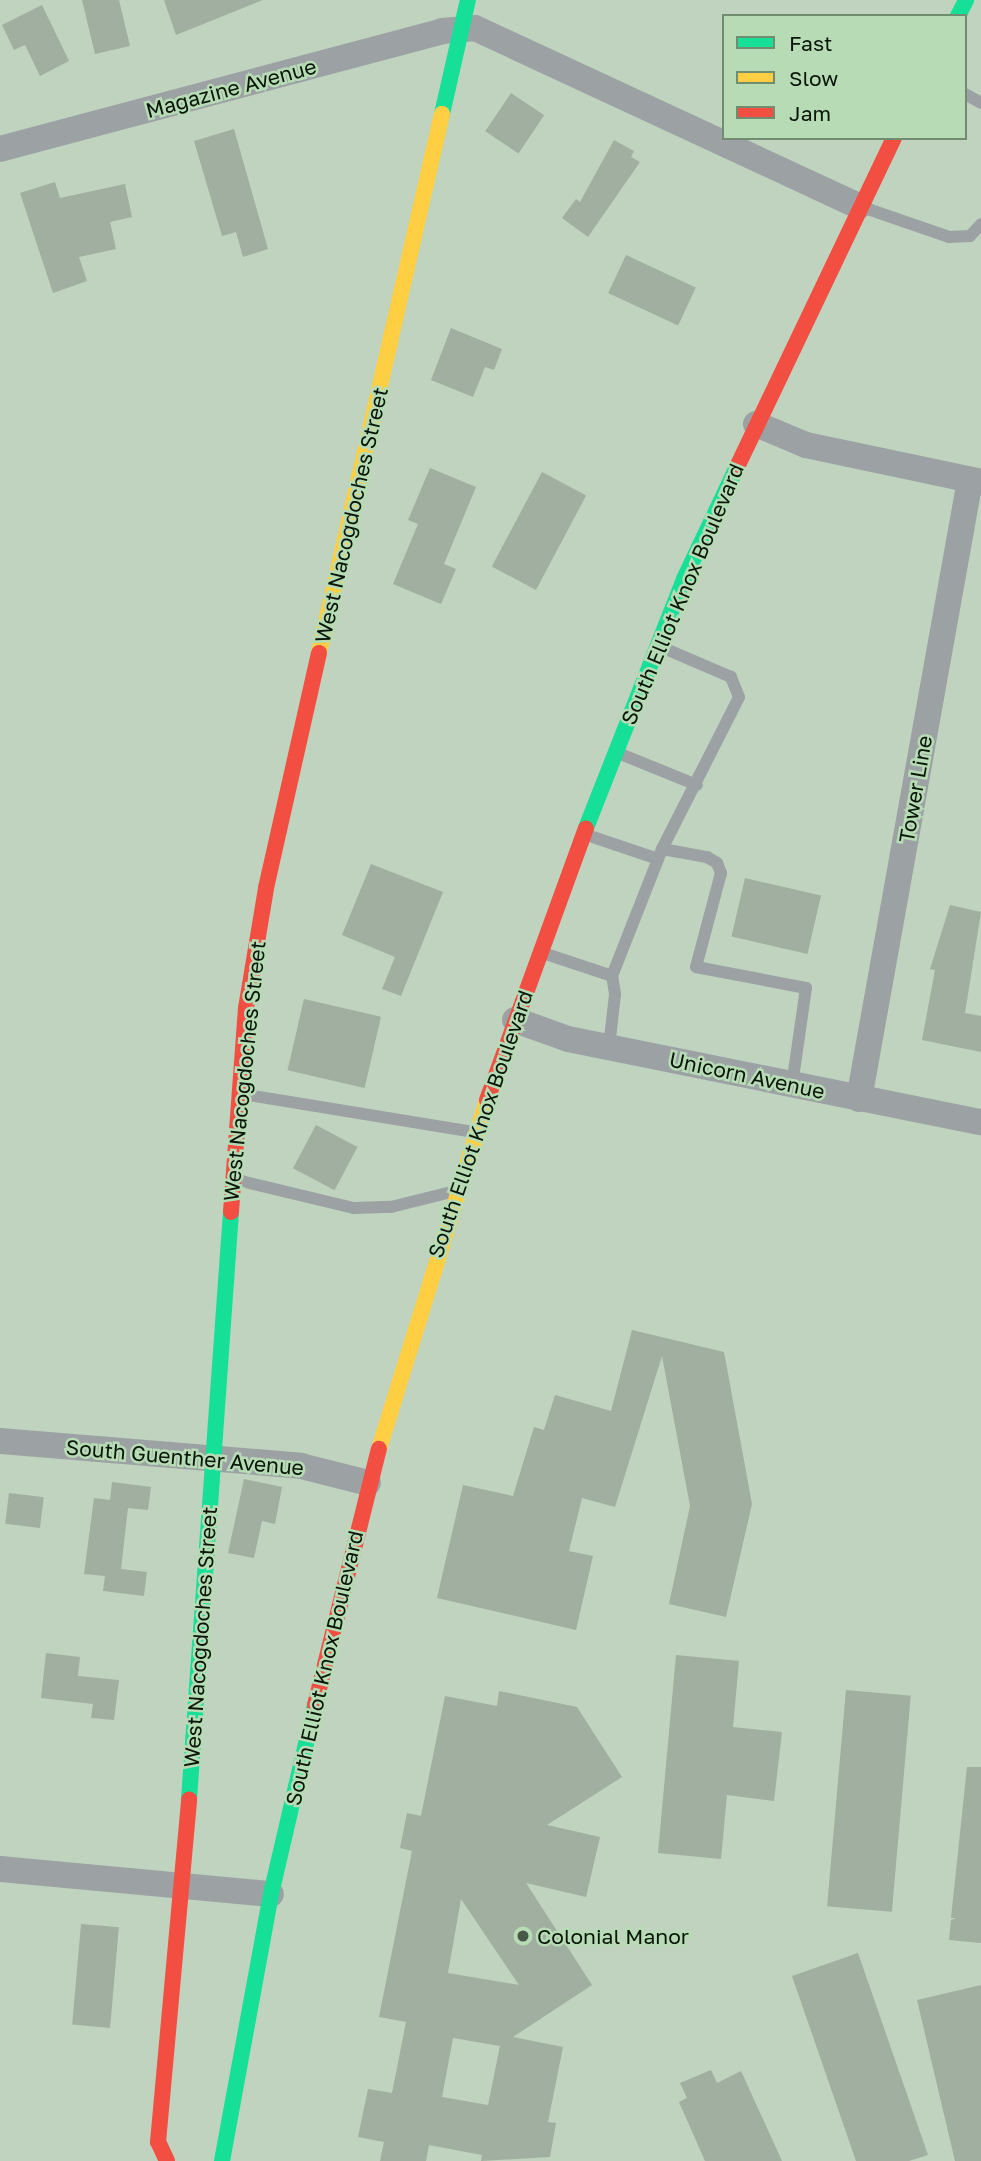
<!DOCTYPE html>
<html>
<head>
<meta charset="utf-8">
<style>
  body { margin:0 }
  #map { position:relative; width:981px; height:2161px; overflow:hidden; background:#bfd3be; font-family:"Golos Text",sans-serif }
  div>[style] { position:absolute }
  .building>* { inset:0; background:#a0af9f; transform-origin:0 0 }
  .lane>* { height:12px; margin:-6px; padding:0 6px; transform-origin:6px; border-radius:6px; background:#9ca2a4 }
  .street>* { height:26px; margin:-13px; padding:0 13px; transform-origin:13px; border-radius:13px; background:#9ca2a4 }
  .fast>* { height:16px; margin:-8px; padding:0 8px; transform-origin:8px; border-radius:8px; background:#16e098 }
  .slow>* { height:16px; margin:-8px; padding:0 8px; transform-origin:8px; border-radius:8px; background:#ffcf43 }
  .jam>* { height:16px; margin:-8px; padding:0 8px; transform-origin:8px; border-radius:8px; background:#f24e42 }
  .dots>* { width:19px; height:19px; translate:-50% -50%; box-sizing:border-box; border:4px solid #b7dcb5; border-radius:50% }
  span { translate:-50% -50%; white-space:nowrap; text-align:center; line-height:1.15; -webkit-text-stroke:5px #b7dcb5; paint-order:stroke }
  .street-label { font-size:21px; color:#081507 }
  .poi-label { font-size:21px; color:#081507 }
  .left { translate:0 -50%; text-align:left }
  .legend { position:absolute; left:722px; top:14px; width:245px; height:126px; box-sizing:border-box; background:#b7dcb5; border:2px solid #718c6f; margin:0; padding:9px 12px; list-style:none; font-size:21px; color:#081507 }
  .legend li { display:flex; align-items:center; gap:14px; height:35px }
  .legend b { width:35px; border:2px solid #718c6f }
</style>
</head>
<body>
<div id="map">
  <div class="building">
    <div style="clip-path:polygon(82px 0,119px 0,130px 46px,95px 54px)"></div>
    <div style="clip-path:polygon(164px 0,263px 0,176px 35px)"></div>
    <div style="clip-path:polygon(42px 5px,69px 61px,40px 76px,25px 45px,14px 50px,2px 25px)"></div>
    <div style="left:511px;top:93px;width:40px;height:46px;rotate:34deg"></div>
    <div style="clip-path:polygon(234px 129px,268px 249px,243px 257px,236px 232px,222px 236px,194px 141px)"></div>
    <div style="clip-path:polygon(614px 140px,634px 151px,631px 157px,640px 162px,588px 237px,562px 218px,576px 199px,580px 202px)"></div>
    <div style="clip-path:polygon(55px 182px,60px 198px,125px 184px,132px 217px,110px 222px,116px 249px,79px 257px,87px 281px,53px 293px,20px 193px)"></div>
    <div style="left:626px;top:255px;width:77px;height:42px;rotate:25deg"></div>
    <div style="clip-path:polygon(451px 328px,502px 349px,494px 370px,485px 367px,473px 397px,431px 380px)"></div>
    <div style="clip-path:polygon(430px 468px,476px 487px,444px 564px,456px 569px,441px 604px,393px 584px,418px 524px,408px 520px)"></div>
    <div style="left:542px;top:472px;width:50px;height:107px;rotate:28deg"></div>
    <div style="clip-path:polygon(371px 864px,443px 892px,401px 996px,382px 989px,395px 957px,342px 935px)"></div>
    <div style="left:745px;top:878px;width:78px;height:60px;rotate:13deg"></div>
    <div style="clip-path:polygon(950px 905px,981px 912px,965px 1013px,981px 1016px,981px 1052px,922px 1040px,935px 970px,930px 969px)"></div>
    <div style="left:304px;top:999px;width:79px;height:73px;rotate:13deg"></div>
    <div style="left:316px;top:1125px;width:47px;height:49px;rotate:28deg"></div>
    <div style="clip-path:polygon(632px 1330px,724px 1352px,752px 1504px,726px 1617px,669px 1604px,690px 1506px,662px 1356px,615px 1507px,582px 1498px,569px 1551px,593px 1556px,576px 1630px,437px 1598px,463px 1485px,513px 1496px,534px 1427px,544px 1430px,555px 1395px,611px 1411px)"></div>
    <div style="clip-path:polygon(244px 1479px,282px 1487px,275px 1524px,262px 1521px,254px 1558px,228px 1553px)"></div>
    <div style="clip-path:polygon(112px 1482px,151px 1487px,148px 1510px,128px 1508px,121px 1569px,147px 1572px,144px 1596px,103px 1591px,105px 1576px,84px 1574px,94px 1498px,110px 1500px)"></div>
    <div style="left:9px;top:1493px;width:35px;height:31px;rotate:7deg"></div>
    <div style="clip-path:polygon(46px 1653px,80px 1657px,78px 1676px,119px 1680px,114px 1720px,91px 1718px,93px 1704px,41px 1698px)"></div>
    <div style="clip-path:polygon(676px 1655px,739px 1661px,733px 1727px,782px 1732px,774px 1801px,727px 1795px,721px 1859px,658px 1853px)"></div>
    <div style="left:846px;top:1690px;width:65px;height:217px;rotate:5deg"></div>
    <div style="clip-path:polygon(evenodd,499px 1691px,577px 1707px,622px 1777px,547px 1825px,600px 1837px,586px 1897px,526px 1883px,592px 1985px,513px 2037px,563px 2047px,548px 2122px,556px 2123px,550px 2157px,481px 2161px,482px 2155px,429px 2145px,426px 2161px,380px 2161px,384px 2142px,358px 2137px,368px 2089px,392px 2093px,406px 2022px,379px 2017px,412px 1851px,400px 1848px,407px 1813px,421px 1816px,445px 1696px,497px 1706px,499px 1691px,461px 1899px,519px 1985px,448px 1973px,461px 1899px,499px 1691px,453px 2038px,500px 2046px,488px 2105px,442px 2097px,453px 2038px)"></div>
    <div style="clip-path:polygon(967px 1767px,981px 1767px,981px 1943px,949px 1940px,951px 1920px,956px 1918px,951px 1918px)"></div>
    <div style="left:81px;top:1924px;width:38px;height:101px;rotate:5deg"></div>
    <div style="clip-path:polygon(858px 1953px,928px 2155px,909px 2161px,856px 2161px,792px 1976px)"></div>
    <div style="clip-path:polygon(981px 1985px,981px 2161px,955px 2161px,917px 2000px)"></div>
    <div style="clip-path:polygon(711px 2070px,717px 2083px,741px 2071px,782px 2161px,705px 2161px,679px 2102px,687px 2098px,680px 2083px)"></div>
  </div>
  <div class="lane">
    <div style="left:965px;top:94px;width:18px;rotate:29deg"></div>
    <div style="left:865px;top:208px;width:89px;rotate:19deg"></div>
    <div style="left:949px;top:237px;width:21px;rotate:-3deg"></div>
    <div style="left:970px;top:236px;width:16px;rotate:-47deg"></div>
    <div style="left:618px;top:753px;width:85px;rotate:22.1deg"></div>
    <div style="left:587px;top:835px;width:75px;rotate:18.7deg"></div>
    <div style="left:662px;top:849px;width:46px;rotate:10.1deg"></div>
    <div style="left:707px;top:857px;width:12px;rotate:31deg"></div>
    <div style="left:717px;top:863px;width:11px;rotate:68deg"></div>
    <div style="left:721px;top:873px;width:97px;rotate:104.9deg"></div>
    <div style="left:696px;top:967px;width:112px;rotate:10.8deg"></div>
    <div style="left:806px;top:988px;width:98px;rotate:98.2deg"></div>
    <div style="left:543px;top:953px;width:73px;rotate:18.4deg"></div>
    <div style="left:612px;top:976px;width:136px;rotate:-68.5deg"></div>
    <div style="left:662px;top:849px;width:170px;rotate:-63.1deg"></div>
    <div style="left:739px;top:697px;width:22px;rotate:-112deg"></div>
    <div style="left:731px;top:677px;width:78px;rotate:-156.7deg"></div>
    <div style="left:609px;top:1047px;width:53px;rotate:-83.5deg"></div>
    <div style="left:615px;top:994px;width:18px;rotate:-99deg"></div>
    <div style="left:242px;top:1094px;width:234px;rotate:9.3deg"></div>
    <div style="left:237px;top:1180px;width:120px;rotate:13.5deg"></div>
    <div style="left:354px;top:1208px;width:37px;rotate:-2deg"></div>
    <div style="left:391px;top:1207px;width:58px;rotate:-14deg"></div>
  </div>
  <div class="street">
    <div style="left:0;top:149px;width:457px;rotate:-14.9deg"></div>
    <div style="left:442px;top:31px;width:33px;rotate:-5deg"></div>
    <div style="left:475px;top:28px;width:423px;rotate:24.9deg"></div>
    <div style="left:756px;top:424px;width:54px;rotate:22.8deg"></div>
    <div style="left:806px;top:445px;width:179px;rotate:11.9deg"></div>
    <div style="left:515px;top:1020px;width:56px;rotate:19.7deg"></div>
    <div style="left:568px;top:1039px;width:421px;rotate:11.4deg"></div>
    <div style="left:859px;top:1099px;width:629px;rotate:-79.83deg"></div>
    <div style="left:0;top:1441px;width:302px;rotate:4.7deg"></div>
    <div style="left:301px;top:1466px;width:69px;rotate:14.2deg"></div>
    <div style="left:0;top:1869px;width:272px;rotate:5.3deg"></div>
  </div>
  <div class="fast">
    <div style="left:958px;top:16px;width:18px;rotate:-63deg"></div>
    <div style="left:442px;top:114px;width:117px;rotate:-77.2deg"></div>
    <div style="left:586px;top:828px;width:268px;rotate:-68.5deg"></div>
    <div style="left:684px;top:579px;width:124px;rotate:-64.7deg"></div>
    <div style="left:189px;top:1799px;width:589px;rotate:-85.91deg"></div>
    <div style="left:222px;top:2161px;width:271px;rotate:-79.6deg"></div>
    <div style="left:271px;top:1894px;width:194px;rotate:-76.9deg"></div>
  </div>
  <div class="slow">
    <div style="left:319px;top:653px;width:553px;rotate:-77.15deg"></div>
    <div style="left:379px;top:1449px;width:365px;rotate:-72.8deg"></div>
  </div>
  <div class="jam">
    <div style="left:737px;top:467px;width:365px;rotate:-64.5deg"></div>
    <div style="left:487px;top:1100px;width:289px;rotate:-70deg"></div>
    <div style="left:231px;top:1212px;width:205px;rotate:-85.8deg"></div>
    <div style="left:246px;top:1008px;width:122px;rotate:-80.5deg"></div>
    <div style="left:266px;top:888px;width:241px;rotate:-77.3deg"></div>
    <div style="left:315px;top:1705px;width:264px;rotate:-76deg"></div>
    <div style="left:167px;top:2161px;width:21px;rotate:-115deg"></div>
    <div style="left:158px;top:2142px;width:344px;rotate:-84.8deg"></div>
  </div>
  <div class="dots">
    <div style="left:523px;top:1936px;background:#485847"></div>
  </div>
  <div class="street-label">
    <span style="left:231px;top:88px;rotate:-15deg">Magazine Avenue</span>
    <span style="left:351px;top:515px;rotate:-77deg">West Nacogdoches Street</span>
    <span style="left:682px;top:594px;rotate:-67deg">South Elliot Knox Boulevard</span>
    <span style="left:915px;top:789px;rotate:-80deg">Tower Line</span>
    <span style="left:244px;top:1071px;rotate:-84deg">West Nacogdoches Street</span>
    <span style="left:747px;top:1075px;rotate:12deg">Unicorn Avenue</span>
    <span style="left:480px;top:1124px;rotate:-71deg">South Elliot Knox Boulevard</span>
    <span style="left:185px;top:1457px;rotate:5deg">South Guenther Avenue</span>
    <span style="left:200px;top:1637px;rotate:-86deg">West Nacogdoches Street</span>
    <span style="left:324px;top:1668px;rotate:-77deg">South Elliot Knox Boulevard</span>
  </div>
  <div class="poi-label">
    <span class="left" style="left:537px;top:1936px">Colonial Manor</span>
  </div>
  <ul class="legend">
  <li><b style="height:9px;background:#16e098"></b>Fast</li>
  <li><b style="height:9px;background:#ffcf43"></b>Slow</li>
  <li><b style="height:9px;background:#f24e42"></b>Jam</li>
  </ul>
</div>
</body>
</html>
